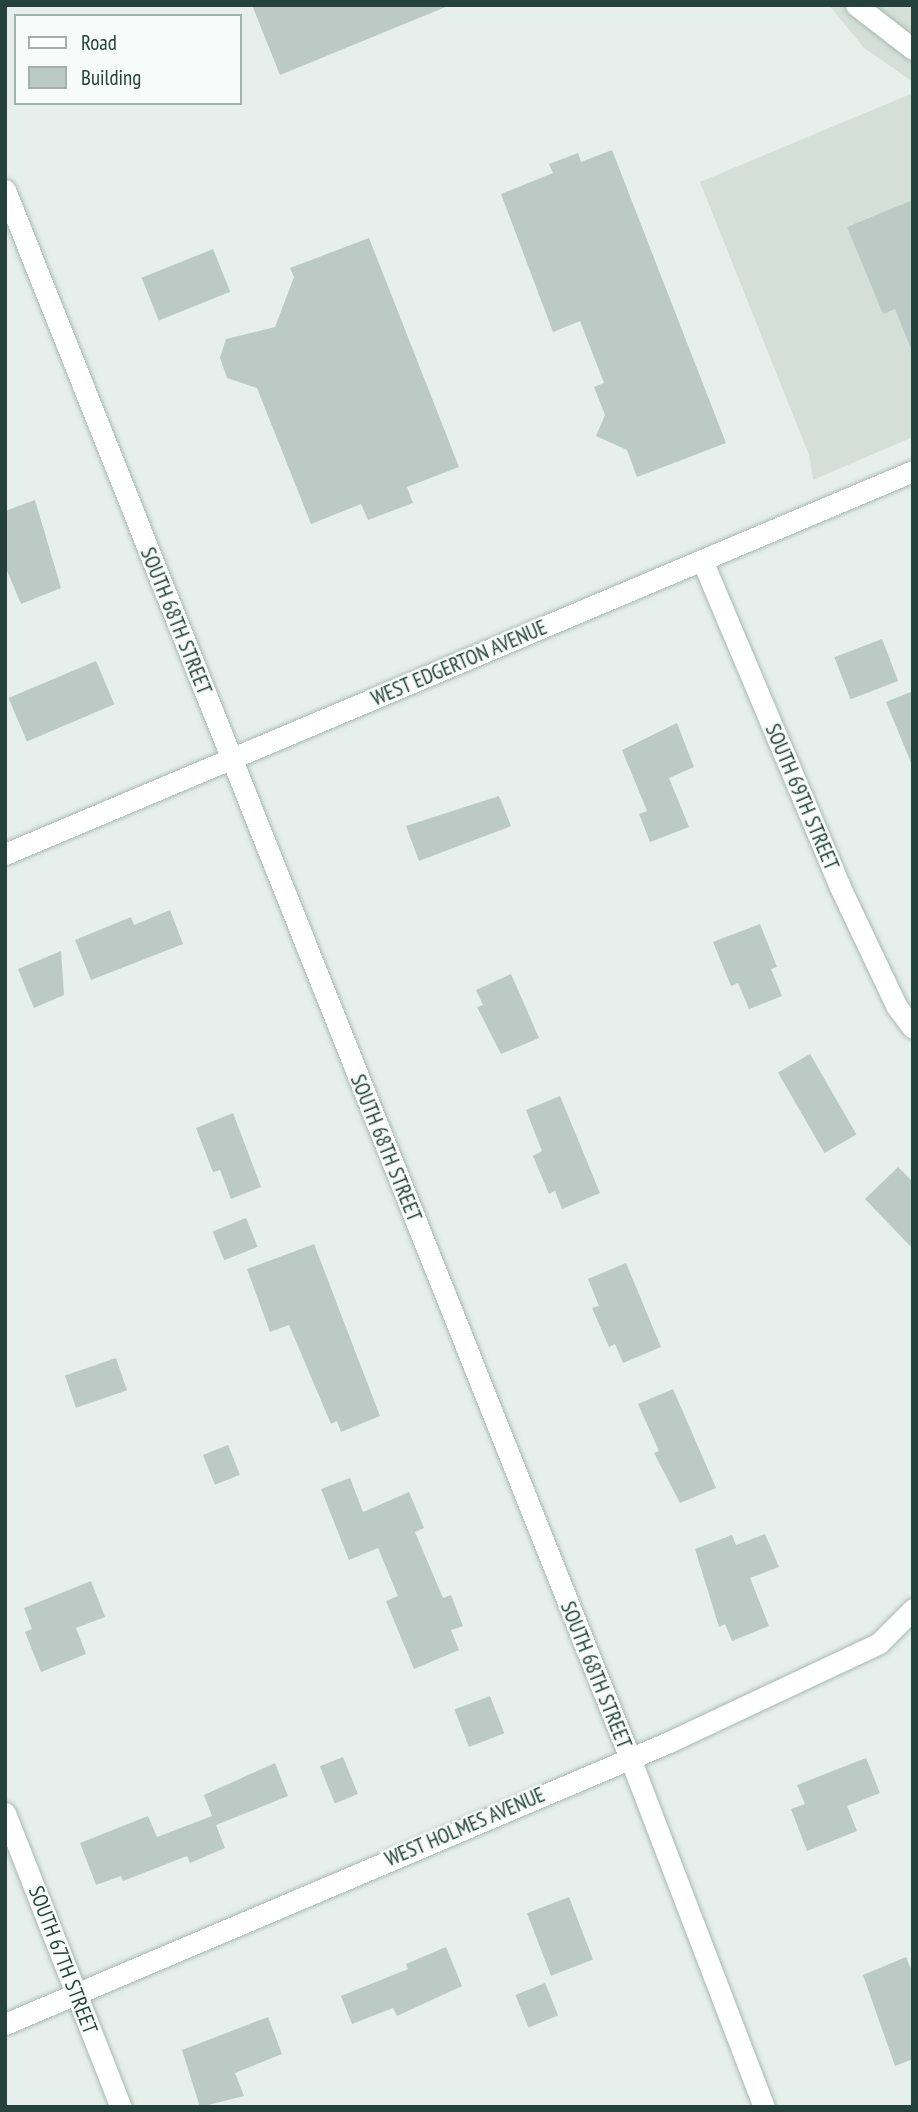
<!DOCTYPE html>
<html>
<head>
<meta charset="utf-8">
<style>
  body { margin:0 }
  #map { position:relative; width:918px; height:2112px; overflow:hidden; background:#e6efeb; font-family:"PT Sans Narrow",sans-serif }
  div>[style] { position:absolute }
  .built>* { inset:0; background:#d4dfda }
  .building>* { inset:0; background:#bbcac4; transform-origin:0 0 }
  .roads { filter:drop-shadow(0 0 2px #a8b8b2) drop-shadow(0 0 2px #a8b8b2) }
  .street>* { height:21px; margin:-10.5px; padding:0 10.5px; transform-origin:10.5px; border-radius:10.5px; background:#fff }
  .secondary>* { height:21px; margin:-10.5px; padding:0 10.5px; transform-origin:10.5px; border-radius:10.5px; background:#fff }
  span { translate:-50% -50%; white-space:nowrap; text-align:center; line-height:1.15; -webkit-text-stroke:5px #f7fbf9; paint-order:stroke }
  .street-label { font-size:21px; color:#24423a }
  .frame { position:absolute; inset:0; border:7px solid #24423a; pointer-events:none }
  .legend { position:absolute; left:14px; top:14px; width:228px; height:91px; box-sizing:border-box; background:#f7fbf9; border:2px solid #a3b1ad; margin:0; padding:9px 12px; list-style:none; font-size:21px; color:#24423a }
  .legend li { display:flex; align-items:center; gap:14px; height:35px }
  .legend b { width:35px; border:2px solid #a3b1ad }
</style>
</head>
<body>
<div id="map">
  <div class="built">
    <div style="clip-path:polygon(829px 5px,913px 5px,913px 82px,864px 48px)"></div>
    <div style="clip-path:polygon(913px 93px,913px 437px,813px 480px,809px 455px,700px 182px)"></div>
  </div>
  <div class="building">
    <div style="clip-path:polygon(252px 5px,448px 5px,448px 6px,280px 75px)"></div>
    <div style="clip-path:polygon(612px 150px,726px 443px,637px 477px,627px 450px,596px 436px,605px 415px,594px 387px,604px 383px,580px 321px,553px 332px,501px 194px,553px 173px,549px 164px,578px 153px,581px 162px)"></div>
    <div style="clip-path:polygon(913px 200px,913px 351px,912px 351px,895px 309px,883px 314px,847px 227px)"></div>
    <div style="clip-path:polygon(369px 238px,459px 467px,407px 487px,413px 503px,368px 520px,361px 504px,311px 524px,257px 388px,227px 378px,220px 358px,226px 339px,275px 327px,294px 277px,290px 268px)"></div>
    <div style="left:213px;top:249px;width:46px;height:77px;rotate:68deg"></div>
    <div style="clip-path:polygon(35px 500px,61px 588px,21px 604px,5px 566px,5px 511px)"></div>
    <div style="left:882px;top:639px;width:45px;height:51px;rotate:69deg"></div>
    <div style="left:96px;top:661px;width:47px;height:95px;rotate:67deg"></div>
    <div style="clip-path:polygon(913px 691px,913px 765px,912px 765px,886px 702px)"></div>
    <div style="clip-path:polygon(677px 723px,694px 767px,669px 778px,689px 827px,650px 842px,639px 814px,647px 811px,622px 750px)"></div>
    <div style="clip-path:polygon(499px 796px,511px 826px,419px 861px,406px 826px)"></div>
    <div style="clip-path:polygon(170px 910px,183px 944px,91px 980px,75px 940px,131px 917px,134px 925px)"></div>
    <div style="clip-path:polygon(760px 924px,777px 967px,771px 969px,782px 996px,749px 1009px,738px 983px,731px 986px,713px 942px)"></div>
    <div style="clip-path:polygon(61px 951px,64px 995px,34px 1008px,18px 969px)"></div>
    <div style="clip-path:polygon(511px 974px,539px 1038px,501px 1054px,477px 1007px,483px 1005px,476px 990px)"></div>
    <div style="left:810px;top:1054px;width:93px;height:37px;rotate:60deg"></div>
    <div style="clip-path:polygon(560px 1096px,600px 1193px,562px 1209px,555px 1191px,549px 1194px,533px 1156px,542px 1151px,526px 1110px)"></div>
    <div style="clip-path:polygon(233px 1113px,261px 1187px,231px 1199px,220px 1170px,213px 1172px,196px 1128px)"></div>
    <div style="clip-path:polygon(898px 1167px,913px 1182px,913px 1249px,865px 1199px)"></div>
    <div style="left:246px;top:1218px;width:31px;height:36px;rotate:68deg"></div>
    <div style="clip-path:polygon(314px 1244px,380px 1416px,341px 1432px,337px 1421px,331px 1424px,289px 1325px,270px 1332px,247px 1269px)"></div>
    <div style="clip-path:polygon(626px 1263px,661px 1347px,623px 1363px,615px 1344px,609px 1347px,592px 1308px,599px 1306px,588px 1279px)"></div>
    <div style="left:116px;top:1358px;width:34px;height:54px;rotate:71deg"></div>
    <div style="clip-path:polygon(673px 1389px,716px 1488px,680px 1503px,654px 1453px,659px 1451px,638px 1404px)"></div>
    <div style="left:228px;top:1445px;width:32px;height:27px;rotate:68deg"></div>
    <div style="clip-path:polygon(350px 1478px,363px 1512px,409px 1492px,424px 1528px,415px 1532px,443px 1598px,451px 1595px,463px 1626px,451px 1630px,459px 1650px,414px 1669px,386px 1601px,398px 1596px,378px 1548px,349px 1560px,321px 1489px)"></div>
    <div style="clip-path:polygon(765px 1534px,779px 1567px,750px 1578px,769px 1626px,732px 1641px,725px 1624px,719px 1627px,695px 1549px,732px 1535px,736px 1545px)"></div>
    <div style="clip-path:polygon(91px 1581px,105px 1617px,76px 1628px,86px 1654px,41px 1672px,25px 1632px,32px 1629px,24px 1608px)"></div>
    <div style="left:490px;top:1696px;width:40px;height:38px;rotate:69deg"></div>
    <div style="left:343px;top:1757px;width:40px;height:25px;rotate:68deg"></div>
    <div style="clip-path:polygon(866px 1758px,880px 1793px,847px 1806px,857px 1831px,807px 1851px,791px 1809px,805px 1804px,797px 1785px)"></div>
    <div style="clip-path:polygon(275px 1763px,288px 1796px,216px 1825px,225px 1848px,190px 1863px,187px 1856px,123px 1881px,121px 1876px,96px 1885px,80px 1843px,148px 1816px,157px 1837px,212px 1816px,204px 1795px)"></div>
    <div style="left:569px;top:1897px;width:67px;height:45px;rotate:69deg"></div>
    <div style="clip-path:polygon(446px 1947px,462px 1986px,397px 2016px,393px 2008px,352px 2024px,341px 1996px,408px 1969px,406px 1964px)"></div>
    <div style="clip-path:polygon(906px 1957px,913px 1973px,913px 2059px,895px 2066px,863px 1975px)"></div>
    <div style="left:545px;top:1983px;width:35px;height:32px;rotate:68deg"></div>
    <div style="clip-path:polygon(268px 2017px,282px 2054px,235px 2073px,244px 2096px,200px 2107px,182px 2050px)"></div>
  </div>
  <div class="roads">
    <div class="street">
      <div style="left:856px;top:5px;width:72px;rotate:37.7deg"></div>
      <div style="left:702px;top:560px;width:353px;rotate:67.1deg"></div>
      <div style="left:839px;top:885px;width:135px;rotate:64.6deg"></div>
      <div style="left:897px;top:1007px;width:26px;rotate:53deg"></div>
      <div style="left:5px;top:1813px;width:316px;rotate:68.5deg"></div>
      <div style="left:5px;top:2024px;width:721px;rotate:-23.01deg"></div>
      <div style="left:669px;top:1742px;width:232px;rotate:-25.2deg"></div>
      <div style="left:879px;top:1643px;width:48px;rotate:-45deg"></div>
    </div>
    <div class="secondary">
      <div style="left:5px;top:190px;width:1688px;rotate:68.27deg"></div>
      <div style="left:630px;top:1758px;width:374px;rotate:69deg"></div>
      <div style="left:5px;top:854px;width:985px;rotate:-22.87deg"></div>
    </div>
  </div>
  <div class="street-label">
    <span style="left:176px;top:621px;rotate:68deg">SOUTH 68TH STREET</span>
    <span style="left:459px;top:663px;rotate:-23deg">WEST EDGERTON AVENUE</span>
    <span style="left:802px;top:797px;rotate:67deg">SOUTH 69TH STREET</span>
    <span style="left:386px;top:1148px;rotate:68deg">SOUTH 68TH STREET</span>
    <span style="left:596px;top:1675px;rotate:68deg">SOUTH 68TH STREET</span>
    <span style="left:465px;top:1827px;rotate:-23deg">WEST HOLMES AVENUE</span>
    <span style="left:63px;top:1960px;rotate:69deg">SOUTH 67TH STREET</span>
  </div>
  <div class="frame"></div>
  <ul class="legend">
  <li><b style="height:9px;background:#fff"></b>Road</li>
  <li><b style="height:19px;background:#bbcac4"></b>Building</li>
  </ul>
</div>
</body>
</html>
